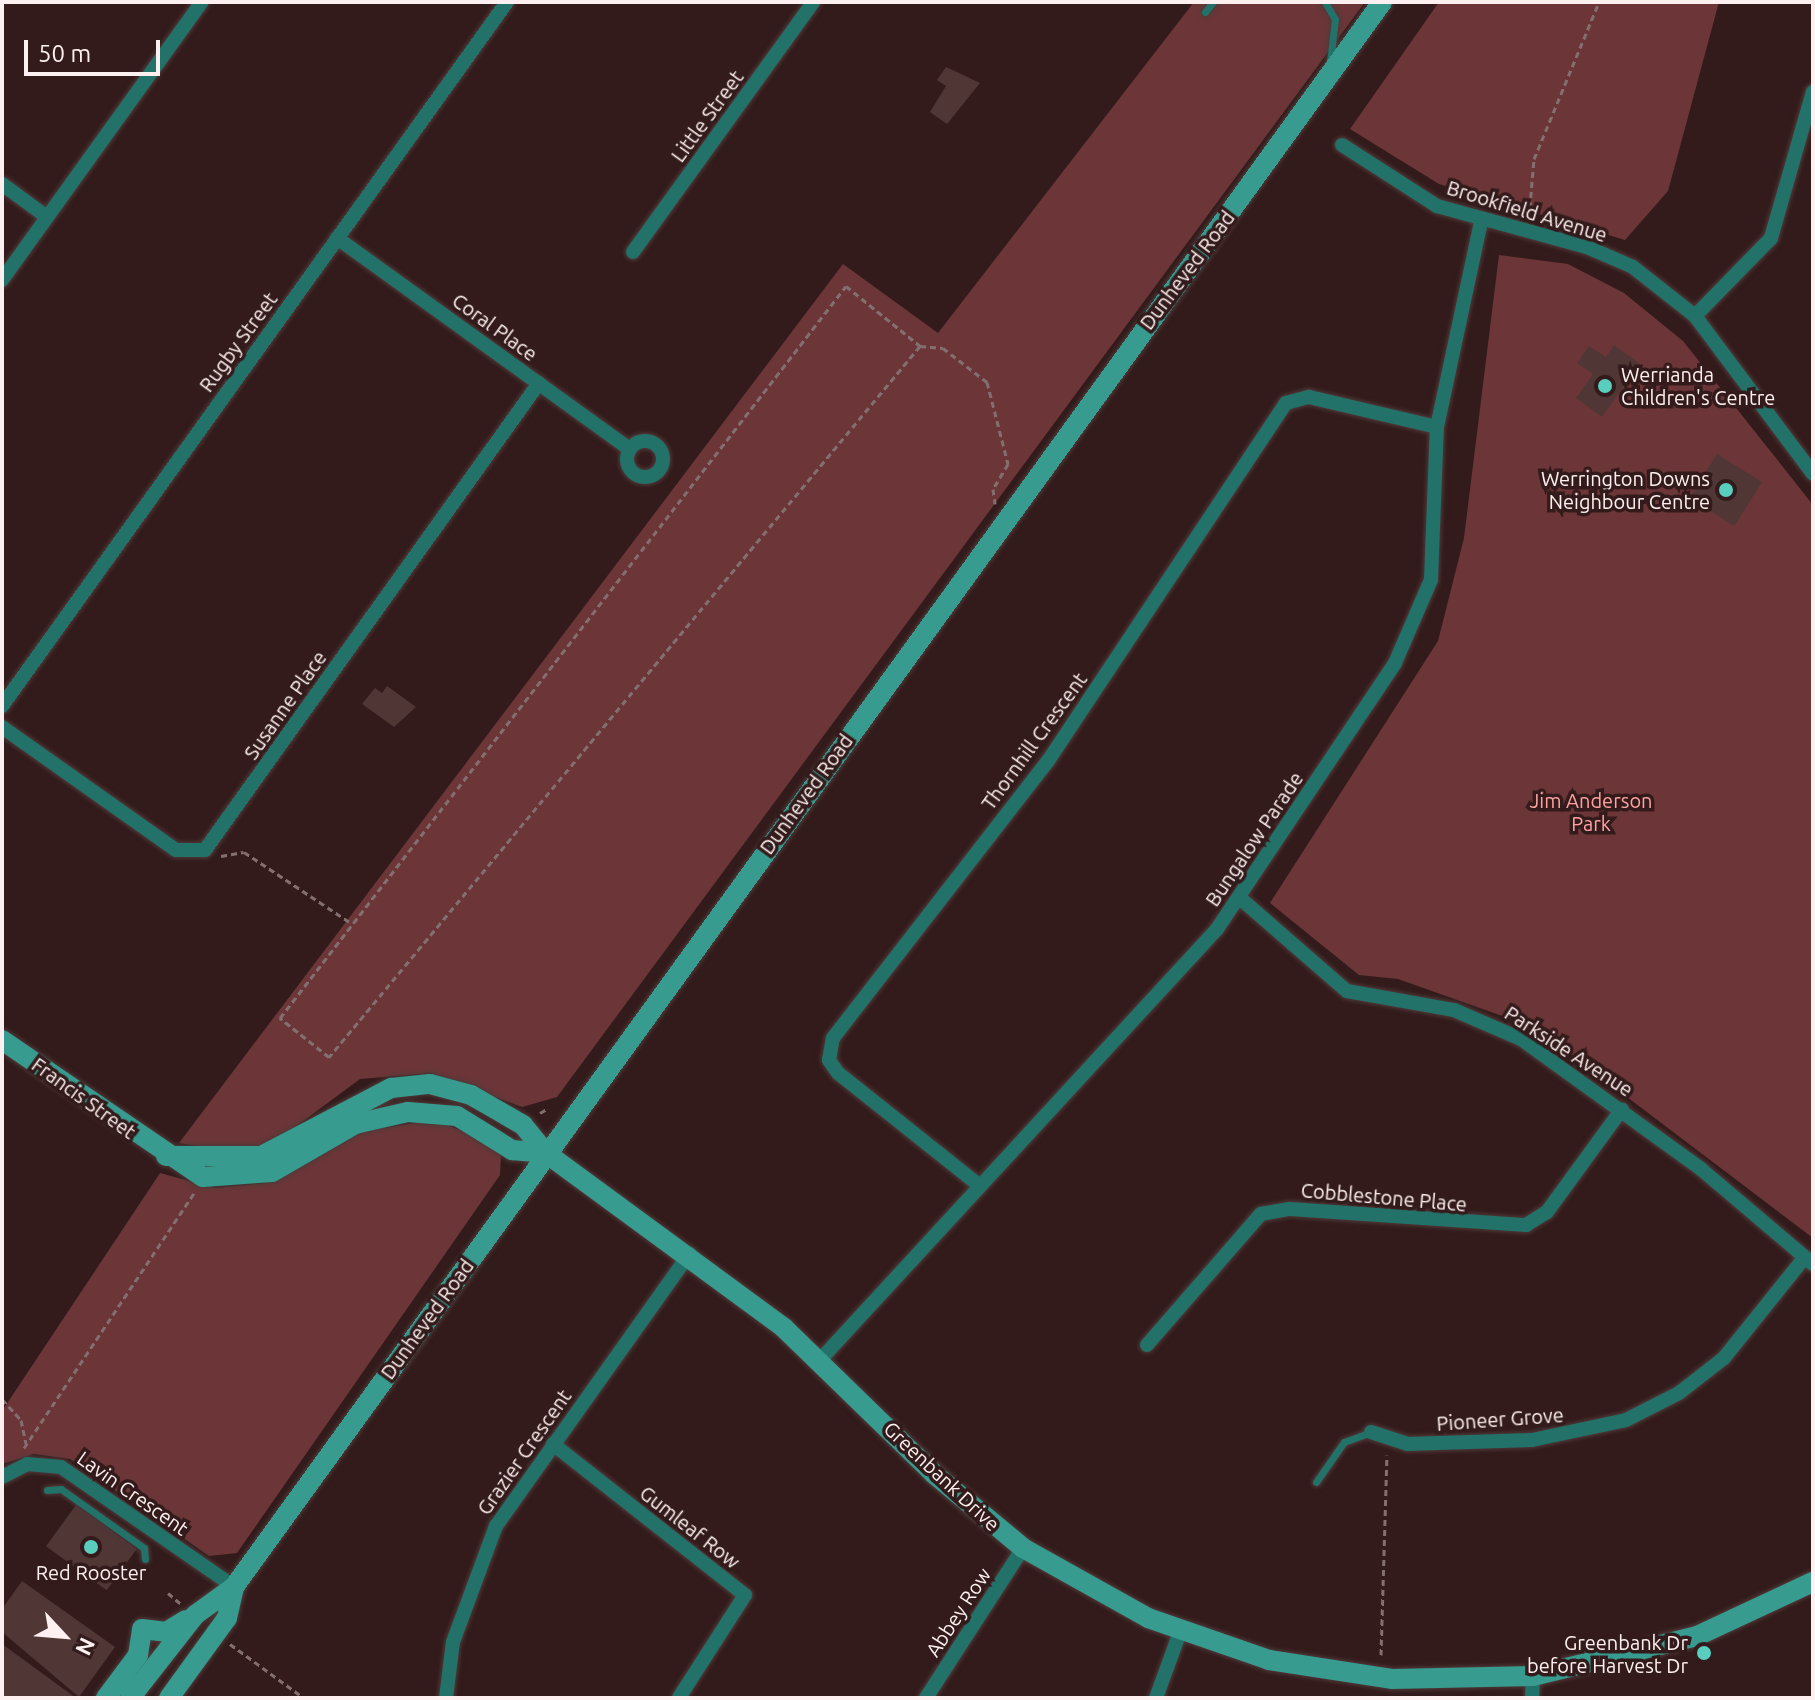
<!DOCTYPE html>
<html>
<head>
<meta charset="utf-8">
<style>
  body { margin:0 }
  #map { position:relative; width:1815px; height:1700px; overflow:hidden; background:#331b1b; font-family:Ubuntu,sans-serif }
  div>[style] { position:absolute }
  .green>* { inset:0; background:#6c3638 }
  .building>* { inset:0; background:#513636; transform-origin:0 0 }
  .path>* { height:3px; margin-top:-1.5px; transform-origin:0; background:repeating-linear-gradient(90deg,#836f6f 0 6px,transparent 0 10px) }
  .roads { filter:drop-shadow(0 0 2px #4f3939) drop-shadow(0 0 2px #4f3939) }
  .lane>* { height:7px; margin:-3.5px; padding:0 3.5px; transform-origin:3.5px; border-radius:3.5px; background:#227269 }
  .street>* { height:14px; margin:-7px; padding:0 7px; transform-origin:7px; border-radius:7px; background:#227269 }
  .street>.ring { margin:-7px; padding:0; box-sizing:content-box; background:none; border:14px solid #227269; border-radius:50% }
  .secondary>* { height:20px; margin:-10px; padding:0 10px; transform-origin:10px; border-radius:10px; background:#379b8f }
  .dots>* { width:22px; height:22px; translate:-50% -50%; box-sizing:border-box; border:4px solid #331b1b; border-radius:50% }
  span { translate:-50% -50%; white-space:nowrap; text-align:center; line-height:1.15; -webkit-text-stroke:7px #331b1b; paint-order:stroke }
  .street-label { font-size:20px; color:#fef0f0 }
  .poi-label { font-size:20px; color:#fef0f0 }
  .left { translate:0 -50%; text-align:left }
  .right { translate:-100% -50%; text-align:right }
  .park-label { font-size:20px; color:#ffa0a1 }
  .frame { position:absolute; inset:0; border:4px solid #fef0f0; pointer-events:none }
  .north { position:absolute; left:24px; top:1596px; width:80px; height:80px; -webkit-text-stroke:6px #331b1b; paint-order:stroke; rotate:116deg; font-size:22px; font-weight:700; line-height:32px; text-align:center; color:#fef0f0 }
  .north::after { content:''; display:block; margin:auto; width:28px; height:36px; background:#fef0f0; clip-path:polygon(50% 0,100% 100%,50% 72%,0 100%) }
  .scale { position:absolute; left:24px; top:40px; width:136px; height:36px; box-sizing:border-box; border:4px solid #fef0f0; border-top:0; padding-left:10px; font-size:24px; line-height:28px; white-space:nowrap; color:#fef0f0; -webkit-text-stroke:6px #331b1b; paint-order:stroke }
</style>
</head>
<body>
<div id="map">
  <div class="green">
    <div style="clip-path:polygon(1194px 2px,1365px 2px,557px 1097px,522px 1107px,431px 1073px,360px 1079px,275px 1142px,240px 1153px,179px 1143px,843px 264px,938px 333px)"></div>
    <div style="clip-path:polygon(1439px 2px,1719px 2px,1668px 191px,1625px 240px,1439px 184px,1350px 129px)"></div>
    <div style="clip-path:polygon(1499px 255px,1568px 264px,1624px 293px,1683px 341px,1813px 505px,1813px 1238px,1536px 1028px,1398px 979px,1359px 975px,1270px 903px,1438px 641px,1464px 538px)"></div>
    <div style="clip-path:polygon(435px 1120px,491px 1143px,501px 1156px,500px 1175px,237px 1553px,209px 1556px,70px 1459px,34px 1454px,2px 1464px,2px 1411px,160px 1173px,215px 1188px,266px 1183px,358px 1132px)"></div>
  </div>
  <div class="building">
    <div style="clip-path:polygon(946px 67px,980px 83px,947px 124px,930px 112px,946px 86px,937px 80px)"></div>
    <div style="clip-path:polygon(1614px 345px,1640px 364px,1602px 417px,1576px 398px,1593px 374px,1577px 363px,1589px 346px,1606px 357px)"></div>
    <div style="left:1717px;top:454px;width:53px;height:52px;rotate:32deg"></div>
    <div style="clip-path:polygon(387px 686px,416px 707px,394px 727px,362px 704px,375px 688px,382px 693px)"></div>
    <div style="left:76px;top:1505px;width:75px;height:51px;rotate:36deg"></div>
    <div style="clip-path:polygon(22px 1581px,115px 1647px,79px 1697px,2px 1632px,2px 1609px)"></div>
    <div style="clip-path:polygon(2px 1644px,76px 1698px,2px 1698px)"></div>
  </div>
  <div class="path">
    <div style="left:1529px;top:217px;width:58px;rotate:-85.1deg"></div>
    <div style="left:1534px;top:159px;width:170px;rotate:-67.5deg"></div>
    <div style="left:846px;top:286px;width:95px;rotate:39deg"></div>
    <div style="left:920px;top:346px;width:925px;rotate:129.73deg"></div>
    <div style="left:329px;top:1057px;width:63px;rotate:-141.5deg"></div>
    <div style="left:280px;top:1018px;width:925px;rotate:-52.29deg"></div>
    <div style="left:920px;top:346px;width:23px;rotate:5deg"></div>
    <div style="left:943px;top:348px;width:56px;rotate:37.7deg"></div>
    <div style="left:987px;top:382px;width:85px;rotate:75.6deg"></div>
    <div style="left:1008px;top:464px;width:29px;rotate:121deg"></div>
    <div style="left:993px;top:489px;width:15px;rotate:82deg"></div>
    <div style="left:221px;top:856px;width:23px;rotate:-10deg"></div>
    <div style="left:244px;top:852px;width:128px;rotate:33.6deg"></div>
    <div style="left:540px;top:1113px;width:8px;rotate:-30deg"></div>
    <div style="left:2px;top:1399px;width:28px;rotate:48deg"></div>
    <div style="left:21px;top:1420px;width:24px;rotate:78deg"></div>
    <div style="left:24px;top:1448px;width:308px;rotate:-56.3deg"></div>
    <div style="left:168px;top:1593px;width:16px;rotate:40deg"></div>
    <div style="left:230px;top:1644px;width:92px;rotate:36.1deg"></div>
    <div style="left:1381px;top:1655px;width:200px;rotate:-88.3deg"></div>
  </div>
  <div class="roads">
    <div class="lane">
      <div style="left:1325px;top:2px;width:20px;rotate:60deg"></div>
      <div style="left:1335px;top:19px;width:43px;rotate:96.6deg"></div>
      <div style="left:1205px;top:12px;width:13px;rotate:-51deg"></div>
      <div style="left:1316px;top:1482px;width:49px;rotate:-55deg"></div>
      <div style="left:1344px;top:1442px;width:29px;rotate:-20deg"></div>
      <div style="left:47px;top:1490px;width:14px;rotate:-4deg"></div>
      <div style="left:61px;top:1489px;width:102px;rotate:35.4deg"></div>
      <div style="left:144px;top:1548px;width:11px;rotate:85deg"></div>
    </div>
    <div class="street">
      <div style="left:1342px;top:145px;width:113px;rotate:32.7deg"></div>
      <div style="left:1437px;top:206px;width:156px;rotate:15.3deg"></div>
      <div style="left:1587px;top:247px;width:50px;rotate:23.5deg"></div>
      <div style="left:1633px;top:267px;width:79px;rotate:38.3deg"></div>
      <div style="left:1695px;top:316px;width:197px;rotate:53.2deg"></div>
      <div style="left:2px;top:184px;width:56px;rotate:36.3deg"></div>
      <div style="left:337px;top:238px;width:361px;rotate:35.8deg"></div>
      <div style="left:633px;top:252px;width:308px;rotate:-54.2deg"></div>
      <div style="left:2px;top:280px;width:342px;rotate:-54.3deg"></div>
      <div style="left:1695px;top:316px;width:109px;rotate:-45.7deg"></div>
      <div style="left:1771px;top:238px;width:152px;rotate:-74deg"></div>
      <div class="ring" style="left:627px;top:441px;width:22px;height:22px"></div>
      <div style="left:2px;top:706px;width:866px;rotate:-54.35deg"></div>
      <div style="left:2px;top:727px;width:213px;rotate:35.3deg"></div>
      <div style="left:176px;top:850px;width:29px"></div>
      <div style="left:205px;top:850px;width:574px;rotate:-54.43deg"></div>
      <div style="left:1241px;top:899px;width:140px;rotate:41deg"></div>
      <div style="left:1347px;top:991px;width:109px;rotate:10.1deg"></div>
      <div style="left:1454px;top:1010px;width:73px;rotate:23.4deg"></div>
      <div style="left:1521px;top:1039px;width:222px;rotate:35.8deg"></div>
      <div style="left:1701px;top:1169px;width:147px;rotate:40.3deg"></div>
      <div style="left:980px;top:1186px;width:181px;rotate:-141.5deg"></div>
      <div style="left:838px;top:1073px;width:16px;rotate:-125deg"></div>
      <div style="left:829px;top:1060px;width:22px;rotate:-80deg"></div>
      <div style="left:833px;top:1038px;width:351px;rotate:-52.2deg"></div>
      <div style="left:1048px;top:761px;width:430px;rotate:-56.4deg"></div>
      <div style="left:1286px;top:403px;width:24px;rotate:-15deg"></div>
      <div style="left:1309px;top:397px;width:131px;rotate:13.2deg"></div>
      <div style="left:1147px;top:1345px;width:174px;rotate:-49deg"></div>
      <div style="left:1261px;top:1214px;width:29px;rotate:-10deg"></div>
      <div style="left:1290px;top:1209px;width:237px;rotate:3.9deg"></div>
      <div style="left:1526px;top:1225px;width:25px;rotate:-32deg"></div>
      <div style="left:1547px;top:1212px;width:127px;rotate:-53.9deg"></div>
      <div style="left:821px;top:1359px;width:585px;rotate:-47.36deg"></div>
      <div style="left:1217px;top:929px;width:320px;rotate:-56.2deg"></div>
      <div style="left:1395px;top:663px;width:90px;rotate:-66.6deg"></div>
      <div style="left:1431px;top:580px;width:153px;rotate:-87.8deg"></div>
      <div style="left:1437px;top:427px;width:211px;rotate:-77.9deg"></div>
      <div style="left:1371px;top:1432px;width:38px;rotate:18deg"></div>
      <div style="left:1407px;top:1444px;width:125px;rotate:-1.8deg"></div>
      <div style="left:1532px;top:1440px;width:96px;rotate:-12deg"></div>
      <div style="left:1626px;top:1420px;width:59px;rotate:-27deg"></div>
      <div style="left:1679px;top:1393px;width:57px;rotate:-37.9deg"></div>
      <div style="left:1724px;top:1358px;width:129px;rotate:-51.3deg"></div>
      <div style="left:553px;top:1444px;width:244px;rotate:38.2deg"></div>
      <div style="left:745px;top:1595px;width:122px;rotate:122.7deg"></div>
      <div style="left:2px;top:1477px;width:28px;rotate:-27deg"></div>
      <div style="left:27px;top:1464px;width:34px;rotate:5deg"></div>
      <div style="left:61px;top:1467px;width:211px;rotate:34.7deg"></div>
      <div style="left:446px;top:1698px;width:56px;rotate:-82.9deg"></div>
      <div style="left:453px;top:1642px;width:124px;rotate:-69.7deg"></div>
      <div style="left:496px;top:1526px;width:334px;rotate:-54.6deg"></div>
      <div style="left:926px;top:1698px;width:179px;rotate:-57.1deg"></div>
      <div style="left:1156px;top:1698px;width:70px;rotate:-70deg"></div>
      <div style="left:1532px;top:1698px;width:22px;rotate:-87deg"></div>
    </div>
    <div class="secondary">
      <div style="left:2px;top:1040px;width:243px;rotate:34.3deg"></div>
      <div style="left:203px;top:1177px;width:69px;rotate:-4.1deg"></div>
      <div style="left:272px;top:1172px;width:96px;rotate:-30deg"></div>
      <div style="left:355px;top:1124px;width:54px;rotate:-12.8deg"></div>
      <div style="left:408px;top:1112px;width:49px;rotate:4.7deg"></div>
      <div style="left:457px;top:1116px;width:65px;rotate:31.7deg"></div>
      <div style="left:512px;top:1150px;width:34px;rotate:5deg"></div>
      <div style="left:166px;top:1156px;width:95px"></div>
      <div style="left:261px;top:1156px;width:147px;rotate:-27.6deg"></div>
      <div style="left:391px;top:1088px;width:39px;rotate:-6deg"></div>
      <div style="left:430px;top:1084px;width:42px;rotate:15deg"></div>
      <div style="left:471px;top:1095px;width:60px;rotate:30deg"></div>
      <div style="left:523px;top:1125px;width:36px;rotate:51deg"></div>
      <div style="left:546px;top:1153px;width:295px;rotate:36.3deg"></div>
      <div style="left:784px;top:1328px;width:209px;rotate:44.2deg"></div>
      <div style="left:934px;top:1474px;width:116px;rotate:39.7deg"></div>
      <div style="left:1023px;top:1548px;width:143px;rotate:29.2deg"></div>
      <div style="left:1148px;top:1618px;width:128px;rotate:19.1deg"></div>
      <div style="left:1269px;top:1660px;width:124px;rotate:8.8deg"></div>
      <div style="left:1392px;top:1679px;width:141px;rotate:-1.2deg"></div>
      <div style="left:1533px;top:1676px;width:169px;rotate:-13.7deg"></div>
      <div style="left:1697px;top:1636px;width:128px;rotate:-25deg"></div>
      <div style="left:106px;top:1698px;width:54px;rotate:-53.3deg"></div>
      <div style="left:138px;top:1655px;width:26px;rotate:-81deg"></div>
      <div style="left:142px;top:1629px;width:24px;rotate:7deg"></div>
      <div style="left:166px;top:1632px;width:23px;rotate:-31deg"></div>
      <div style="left:130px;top:1698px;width:105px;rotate:-51.9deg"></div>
      <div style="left:195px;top:1615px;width:48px;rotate:-35.7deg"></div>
      <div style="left:234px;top:1587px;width:1957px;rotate:-54.08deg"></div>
      <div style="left:169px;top:1698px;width:99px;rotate:-54.1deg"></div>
      <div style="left:227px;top:1618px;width:32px;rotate:-77deg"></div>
    </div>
  </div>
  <div class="dots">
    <div style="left:1605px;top:386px;background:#59cebf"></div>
    <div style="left:1726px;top:490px;background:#59cebf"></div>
    <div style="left:91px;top:1547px;background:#59cebf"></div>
    <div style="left:1704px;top:1653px;background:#59cebf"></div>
  </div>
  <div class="street-label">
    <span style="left:707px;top:116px;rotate:-54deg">Little Street</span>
    <span style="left:1527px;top:211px;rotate:17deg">Brookfield Avenue</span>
    <span style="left:1187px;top:270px;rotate:-53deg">Dunheved Road</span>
    <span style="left:495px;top:327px;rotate:36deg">Coral Place</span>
    <span style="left:238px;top:342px;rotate:-54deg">Rugby Street</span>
    <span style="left:285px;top:705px;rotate:-55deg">Susanne Place</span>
    <span style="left:1034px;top:741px;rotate:-54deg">Thornhill Crescent</span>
    <span style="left:806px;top:794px;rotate:-54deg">Dunheved Road</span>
    <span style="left:1254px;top:839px;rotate:-56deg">Bungalow Parade</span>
    <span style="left:1569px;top:1051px;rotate:33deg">Parkside Avenue</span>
    <span style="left:84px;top:1098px;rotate:36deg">Francis Street</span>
    <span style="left:1384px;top:1197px;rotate:5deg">Cobblestone Place</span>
    <span style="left:427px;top:1319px;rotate:-54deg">Dunheved Road</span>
    <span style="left:1500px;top:1419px;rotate:-4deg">Pioneer Grove</span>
    <span style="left:524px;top:1452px;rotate:-55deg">Grazier Crescent</span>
    <span style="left:942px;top:1476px;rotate:43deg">Greenbank Drive</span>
    <span style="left:133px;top:1493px;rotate:35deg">Lavin Crescent</span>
    <span style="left:690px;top:1527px;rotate:38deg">Gumleaf Row</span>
    <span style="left:958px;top:1612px;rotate:-57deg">Abbey Row</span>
  </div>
  <div class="poi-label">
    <span class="left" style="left:1621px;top:386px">Werrianda<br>Children's Centre</span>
    <span class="right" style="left:1710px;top:490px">Werrington Downs<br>Neighbour Centre</span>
    <span style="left:91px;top:1572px">Red Rooster</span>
    <span class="right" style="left:1688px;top:1654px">Greenbank Dr<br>before Harvest Dr</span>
  </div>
  <div class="park-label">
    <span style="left:1591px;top:812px">Jim Anderson<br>Park</span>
  </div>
  <div class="frame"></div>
  <div class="north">N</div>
  <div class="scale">50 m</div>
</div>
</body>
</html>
